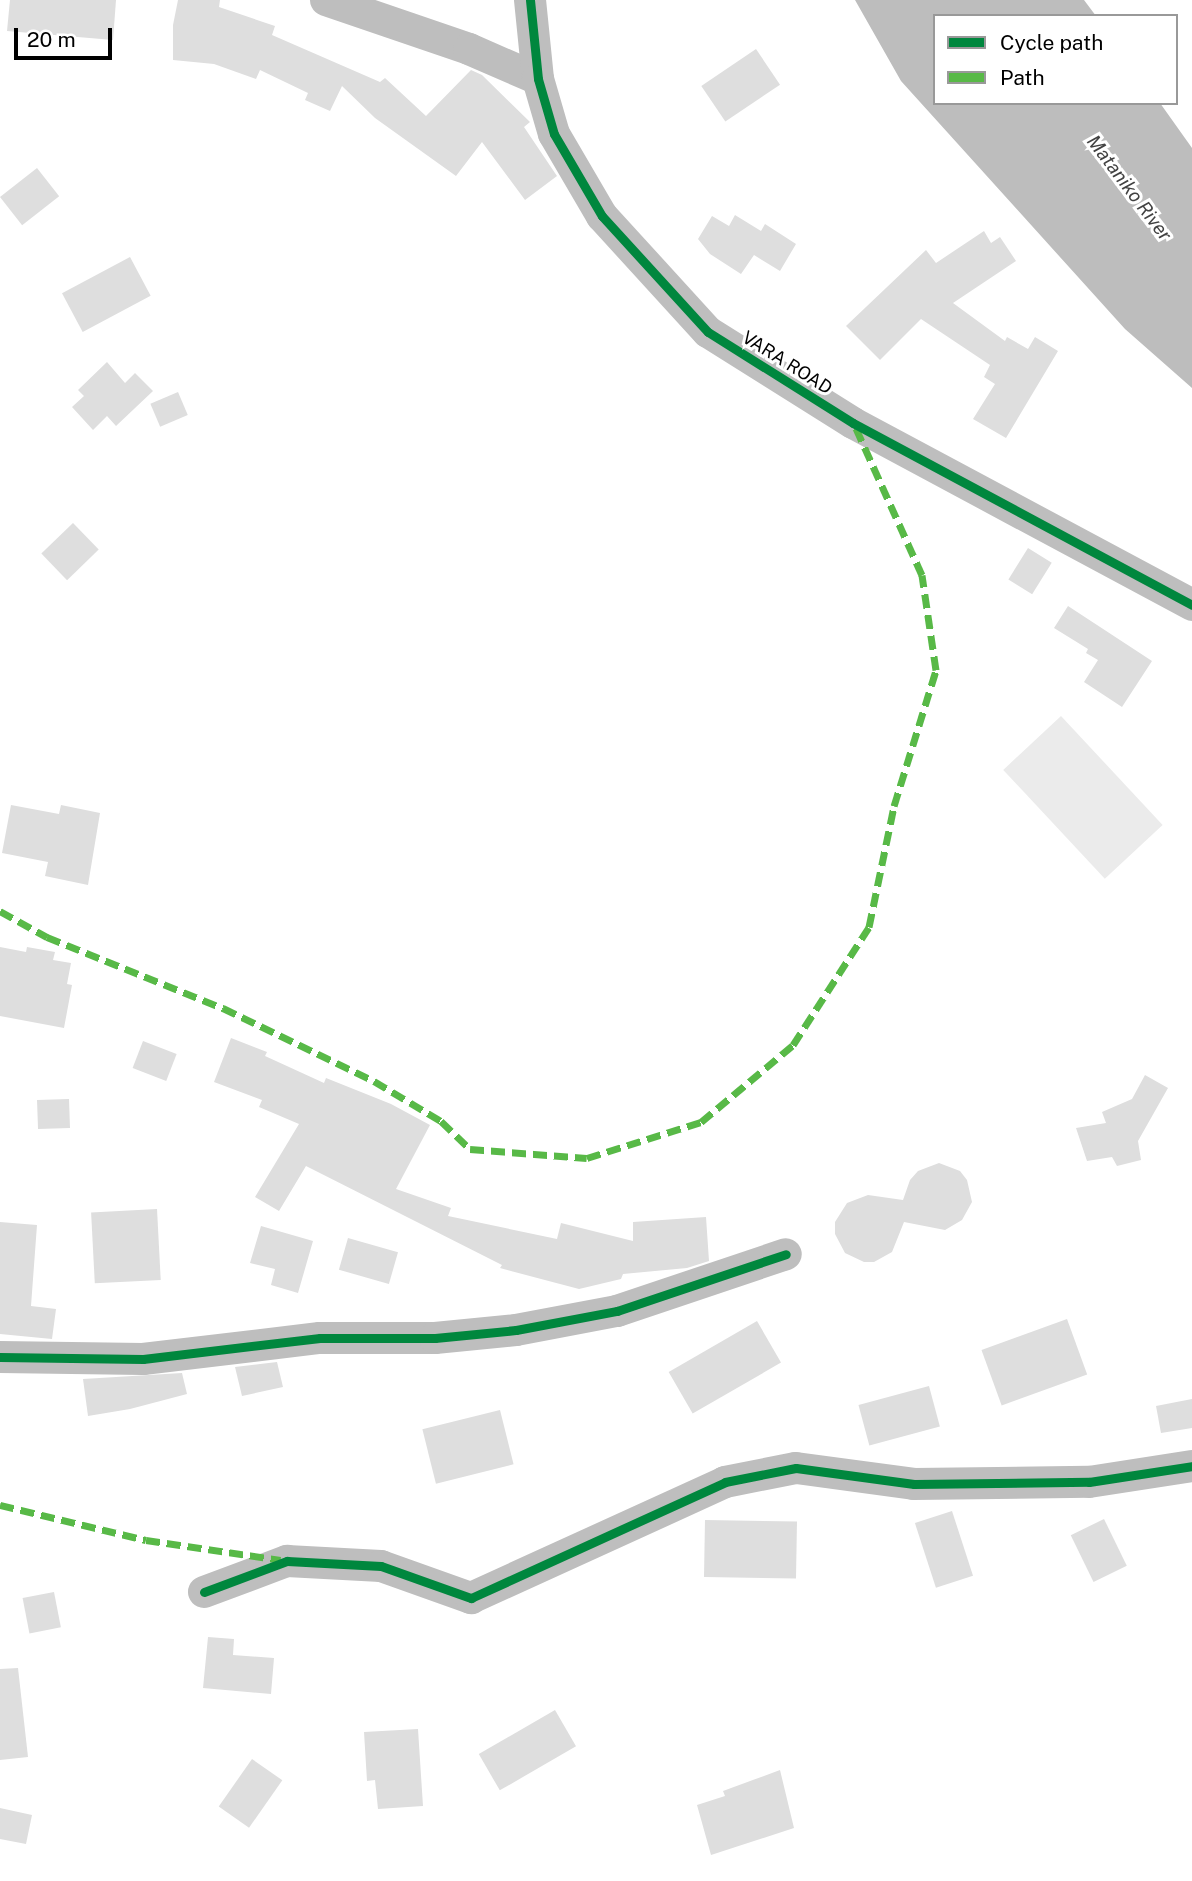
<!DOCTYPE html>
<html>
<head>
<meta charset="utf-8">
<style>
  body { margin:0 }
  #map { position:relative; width:1192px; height:1881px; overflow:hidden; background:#fff; font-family:"Public Sans",sans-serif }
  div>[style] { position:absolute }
  .green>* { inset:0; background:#ebebeb; transform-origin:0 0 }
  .water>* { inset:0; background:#bdbdbd }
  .building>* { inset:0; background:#dedede; transform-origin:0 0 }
  .minor>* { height:32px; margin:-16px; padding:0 16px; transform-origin:16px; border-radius:16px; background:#bebebe }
  .quiet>* { height:7px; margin-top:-3.5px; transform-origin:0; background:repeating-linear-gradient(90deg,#58b947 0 14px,transparent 0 21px) }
  .cycleway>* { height:9px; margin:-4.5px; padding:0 4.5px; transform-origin:4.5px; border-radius:4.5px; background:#00873e }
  span { translate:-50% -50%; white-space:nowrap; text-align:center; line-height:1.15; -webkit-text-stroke:6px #fff; paint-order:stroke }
  .street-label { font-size:18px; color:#000 }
  .water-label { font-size:19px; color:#424242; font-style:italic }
  .legend { position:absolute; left:933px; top:14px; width:245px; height:91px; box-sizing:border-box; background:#fff; border:2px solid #999; margin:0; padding:9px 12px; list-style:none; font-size:21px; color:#000 }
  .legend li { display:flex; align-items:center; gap:14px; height:35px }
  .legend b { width:35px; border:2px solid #999 }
  .scale { position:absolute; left:14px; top:28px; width:98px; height:32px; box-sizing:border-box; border:4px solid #000; border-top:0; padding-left:9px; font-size:21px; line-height:24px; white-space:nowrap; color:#000; -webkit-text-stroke:5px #fff; paint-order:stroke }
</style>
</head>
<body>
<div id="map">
  <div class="green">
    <div style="left:1061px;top:716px;width:149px;height:79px;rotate:47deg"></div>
  </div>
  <div class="water">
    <div style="clip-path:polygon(855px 0,1084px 0,1096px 16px,935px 16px,935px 103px,1160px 103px,1192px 148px,1192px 388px,1125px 329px,901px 81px)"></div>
  </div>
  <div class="building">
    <div style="clip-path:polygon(10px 0,116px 0,113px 40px,7px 31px)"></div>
    <div style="clip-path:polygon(178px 0,220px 0,219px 7px,275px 26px,272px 35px,380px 82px,385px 78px,426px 116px,471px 70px,482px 75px,530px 122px,524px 127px,557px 176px,525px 200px,482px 142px,456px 176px,375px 118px,342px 86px,330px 111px,305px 100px,308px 93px,260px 70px,256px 79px,214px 64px,173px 60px,173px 25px)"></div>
    <div style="left:756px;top:49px;width:43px;height:66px;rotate:56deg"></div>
    <div style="left:37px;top:168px;width:36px;height:47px;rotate:52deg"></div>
    <div style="clip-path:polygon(735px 215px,761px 231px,765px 224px,796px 244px,780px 271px,754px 255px,741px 274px,710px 254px,698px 239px,712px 216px,729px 226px)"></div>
    <div style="clip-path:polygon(984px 231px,991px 243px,1000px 237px,1016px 261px,953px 303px,1005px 341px,1007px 337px,1028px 349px,1035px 337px,1058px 351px,1006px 438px,973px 419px,995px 384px,984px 377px,990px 365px,921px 319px,880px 360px,846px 326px,926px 250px,936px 263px)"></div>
    <div style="left:130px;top:257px;width:44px;height:77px;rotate:62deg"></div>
    <div style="clip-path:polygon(107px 362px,125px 383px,135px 373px,153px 391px,116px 426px,107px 416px,93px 430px,72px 407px,84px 396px,78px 390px)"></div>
    <div style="left:178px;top:392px;width:25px;height:30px;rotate:67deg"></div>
    <div style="left:73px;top:523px;width:37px;height:44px;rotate:46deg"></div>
    <div style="left:1028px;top:548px;width:28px;height:37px;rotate:32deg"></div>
    <div style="clip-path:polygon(1068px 606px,1152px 661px,1122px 707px,1084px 682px,1098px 660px,1086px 653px,1088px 649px,1054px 628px)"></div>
    <div style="clip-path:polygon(11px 805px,59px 814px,61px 805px,100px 813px,88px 885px,45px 876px,48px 862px,2px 853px)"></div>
    <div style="clip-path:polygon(0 947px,26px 952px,27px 947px,55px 952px,53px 960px,71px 963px,67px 984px,72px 985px,64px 1028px,0 1016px)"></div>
    <div style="clip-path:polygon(231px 1038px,267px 1052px,265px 1056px,324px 1083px,326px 1078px,391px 1104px,430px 1125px,396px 1189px,451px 1208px,448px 1216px,557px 1239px,561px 1223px,633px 1241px,633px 1222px,706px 1217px,709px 1261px,687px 1268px,623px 1274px,621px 1279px,579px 1289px,500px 1268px,502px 1265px,306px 1166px,279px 1211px,255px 1197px,299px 1124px,259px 1107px,262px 1100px,214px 1082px)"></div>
    <div style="left:143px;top:1041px;width:36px;height:29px;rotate:21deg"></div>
    <div style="clip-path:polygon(1145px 1075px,1168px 1088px,1138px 1141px,1141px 1160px,1117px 1166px,1112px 1157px,1087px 1161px,1076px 1128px,1106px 1123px,1102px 1112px,1132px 1099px)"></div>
    <div style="left:69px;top:1099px;width:29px;height:32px;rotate:88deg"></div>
    <div style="clip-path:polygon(939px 1163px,960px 1171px,967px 1180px,972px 1202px,962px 1220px,945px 1230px,904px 1222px,892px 1252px,874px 1262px,864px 1262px,845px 1253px,835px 1234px,835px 1222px,847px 1203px,868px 1195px,903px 1200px,910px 1180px,918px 1171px)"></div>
    <div style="left:157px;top:1209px;width:71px;height:66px;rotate:87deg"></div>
    <div style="clip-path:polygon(0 1222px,37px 1225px,31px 1306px,56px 1309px,52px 1339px,0 1334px)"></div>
    <div style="clip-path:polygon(261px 1226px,313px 1241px,298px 1293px,271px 1285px,275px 1269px,250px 1263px)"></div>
    <div style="left:348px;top:1238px;width:52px;height:33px;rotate:16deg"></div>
    <div style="left:1067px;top:1319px;width:59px;height:91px;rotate:70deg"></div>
    <div style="left:757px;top:1321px;width:48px;height:102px;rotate:60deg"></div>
    <div style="clip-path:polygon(277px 1362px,283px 1387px,242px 1396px,235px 1367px)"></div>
    <div style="clip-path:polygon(182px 1373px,187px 1394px,130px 1409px,88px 1416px,83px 1379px)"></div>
    <div style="left:929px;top:1386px;width:42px;height:73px;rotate:75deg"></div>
    <div style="clip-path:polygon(1192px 1399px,1192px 1428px,1161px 1433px,1156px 1406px)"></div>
    <div style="left:500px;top:1410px;width:56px;height:80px;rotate:76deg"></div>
    <div style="left:952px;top:1511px;width:68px;height:39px;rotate:72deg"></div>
    <div style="left:1104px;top:1519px;width:52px;height:37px;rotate:64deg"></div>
    <div style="left:705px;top:1520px;width:92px;height:57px;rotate:1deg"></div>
    <div style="left:54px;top:1592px;width:36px;height:32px;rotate:79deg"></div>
    <div style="clip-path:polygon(208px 1637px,234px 1639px,233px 1655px,274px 1658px,271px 1694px,203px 1688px)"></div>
    <div style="clip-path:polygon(18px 1668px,28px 1757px,0 1760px,0 1669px)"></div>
    <div style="left:555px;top:1710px;width:42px;height:88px;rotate:60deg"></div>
    <div style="clip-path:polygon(418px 1729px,423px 1806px,378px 1809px,375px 1780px,367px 1781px,364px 1732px)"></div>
    <div style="left:252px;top:1759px;width:37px;height:58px;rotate:35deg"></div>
    <div style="clip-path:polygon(780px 1770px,794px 1828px,711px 1855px,697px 1805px,725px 1796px,723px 1791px)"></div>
    <div style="clip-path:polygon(0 1808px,32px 1815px,26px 1844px,0 1839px)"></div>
  </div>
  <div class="minor">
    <div style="left:326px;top:0;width:151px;rotate:18.9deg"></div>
    <div style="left:469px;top:49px;width:75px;rotate:23.5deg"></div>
    <div style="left:530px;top:0;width:79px;rotate:84.2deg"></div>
    <div style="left:538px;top:79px;width:57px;rotate:73.8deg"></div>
    <div style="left:554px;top:134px;width:95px;rotate:59.7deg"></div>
    <div style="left:602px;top:216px;width:157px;rotate:47.6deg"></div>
    <div style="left:708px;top:332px;width:171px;rotate:32.1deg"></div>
    <div style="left:853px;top:423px;width:385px;rotate:28.2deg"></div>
    <div style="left:0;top:1357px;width:143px;rotate:0.8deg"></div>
    <div style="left:143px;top:1359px;width:178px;rotate:-6.8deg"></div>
    <div style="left:320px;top:1338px;width:115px"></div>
    <div style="left:435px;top:1338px;width:81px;rotate:-5.6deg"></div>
    <div style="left:516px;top:1330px;width:103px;rotate:-10.7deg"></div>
    <div style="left:617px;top:1311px;width:178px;rotate:-18.6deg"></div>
    <div style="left:204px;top:1592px;width:89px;rotate:-20.5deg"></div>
    <div style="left:287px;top:1561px;width:94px;rotate:3deg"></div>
    <div style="left:381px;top:1566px;width:96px;rotate:19.6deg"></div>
    <div style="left:471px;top:1598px;width:279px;rotate:-24.5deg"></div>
    <div style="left:725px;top:1482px;width:72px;rotate:-11.2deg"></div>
    <div style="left:796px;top:1468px;width:119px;rotate:7.7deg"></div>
    <div style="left:914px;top:1484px;width:175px;rotate:-0.7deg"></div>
    <div style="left:1089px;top:1482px;width:104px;rotate:-8.8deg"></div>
  </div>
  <div class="quiet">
    <div style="left:0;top:911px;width:54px;rotate:29deg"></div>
    <div style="left:47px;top:937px;width:190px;rotate:22deg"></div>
    <div style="left:223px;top:1008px;width:168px;rotate:25.8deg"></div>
    <div style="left:374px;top:1081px;width:78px;rotate:30.8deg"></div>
    <div style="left:441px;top:1121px;width:40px;rotate:44deg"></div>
    <div style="left:470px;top:1149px;width:117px;rotate:4.4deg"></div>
    <div style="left:587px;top:1158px;width:120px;rotate:-17.5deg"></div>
    <div style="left:701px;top:1122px;width:120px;rotate:-39.9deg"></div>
    <div style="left:793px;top:1045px;width:140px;rotate:-57.2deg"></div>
    <div style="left:869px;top:927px;width:124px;rotate:-78.3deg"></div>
    <div style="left:894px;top:806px;width:142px;rotate:-72.8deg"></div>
    <div style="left:936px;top:670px;width:96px;rotate:-98.4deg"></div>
    <div style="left:922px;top:575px;width:163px;rotate:-114.2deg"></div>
    <div style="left:0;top:1505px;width:150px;rotate:13.5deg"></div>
    <div style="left:146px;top:1540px;width:136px;rotate:8.4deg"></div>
  </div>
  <div class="cycleway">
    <div style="left:530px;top:0;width:79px;rotate:84.2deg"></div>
    <div style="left:538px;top:79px;width:57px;rotate:73.8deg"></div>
    <div style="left:554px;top:134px;width:95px;rotate:59.7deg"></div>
    <div style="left:602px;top:216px;width:157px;rotate:47.6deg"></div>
    <div style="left:708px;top:332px;width:171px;rotate:32.1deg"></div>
    <div style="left:853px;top:423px;width:385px;rotate:28.2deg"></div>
    <div style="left:0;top:1357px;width:143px;rotate:0.8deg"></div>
    <div style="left:143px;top:1359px;width:178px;rotate:-6.8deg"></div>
    <div style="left:320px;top:1338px;width:115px"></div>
    <div style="left:435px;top:1338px;width:81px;rotate:-5.6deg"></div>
    <div style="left:516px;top:1330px;width:103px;rotate:-10.7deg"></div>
    <div style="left:617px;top:1311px;width:178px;rotate:-18.6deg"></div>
    <div style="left:204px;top:1592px;width:89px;rotate:-20.5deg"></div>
    <div style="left:287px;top:1561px;width:94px;rotate:3deg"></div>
    <div style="left:381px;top:1566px;width:96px;rotate:19.6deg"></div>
    <div style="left:471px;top:1598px;width:279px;rotate:-24.5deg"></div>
    <div style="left:725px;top:1482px;width:72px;rotate:-11.2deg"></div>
    <div style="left:796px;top:1468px;width:119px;rotate:7.7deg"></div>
    <div style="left:914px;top:1484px;width:175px;rotate:-0.7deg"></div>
    <div style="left:1089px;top:1482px;width:104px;rotate:-8.8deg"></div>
  </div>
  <div class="street-label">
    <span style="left:787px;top:363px;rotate:32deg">VARA ROAD</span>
  </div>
  <div class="water-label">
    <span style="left:1129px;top:188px;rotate:53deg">Mataniko River</span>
  </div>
  <ul class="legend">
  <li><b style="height:9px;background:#00873e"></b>Cycle path</li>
  <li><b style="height:9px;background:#58b947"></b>Path</li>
  </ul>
  <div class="scale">20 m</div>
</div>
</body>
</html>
